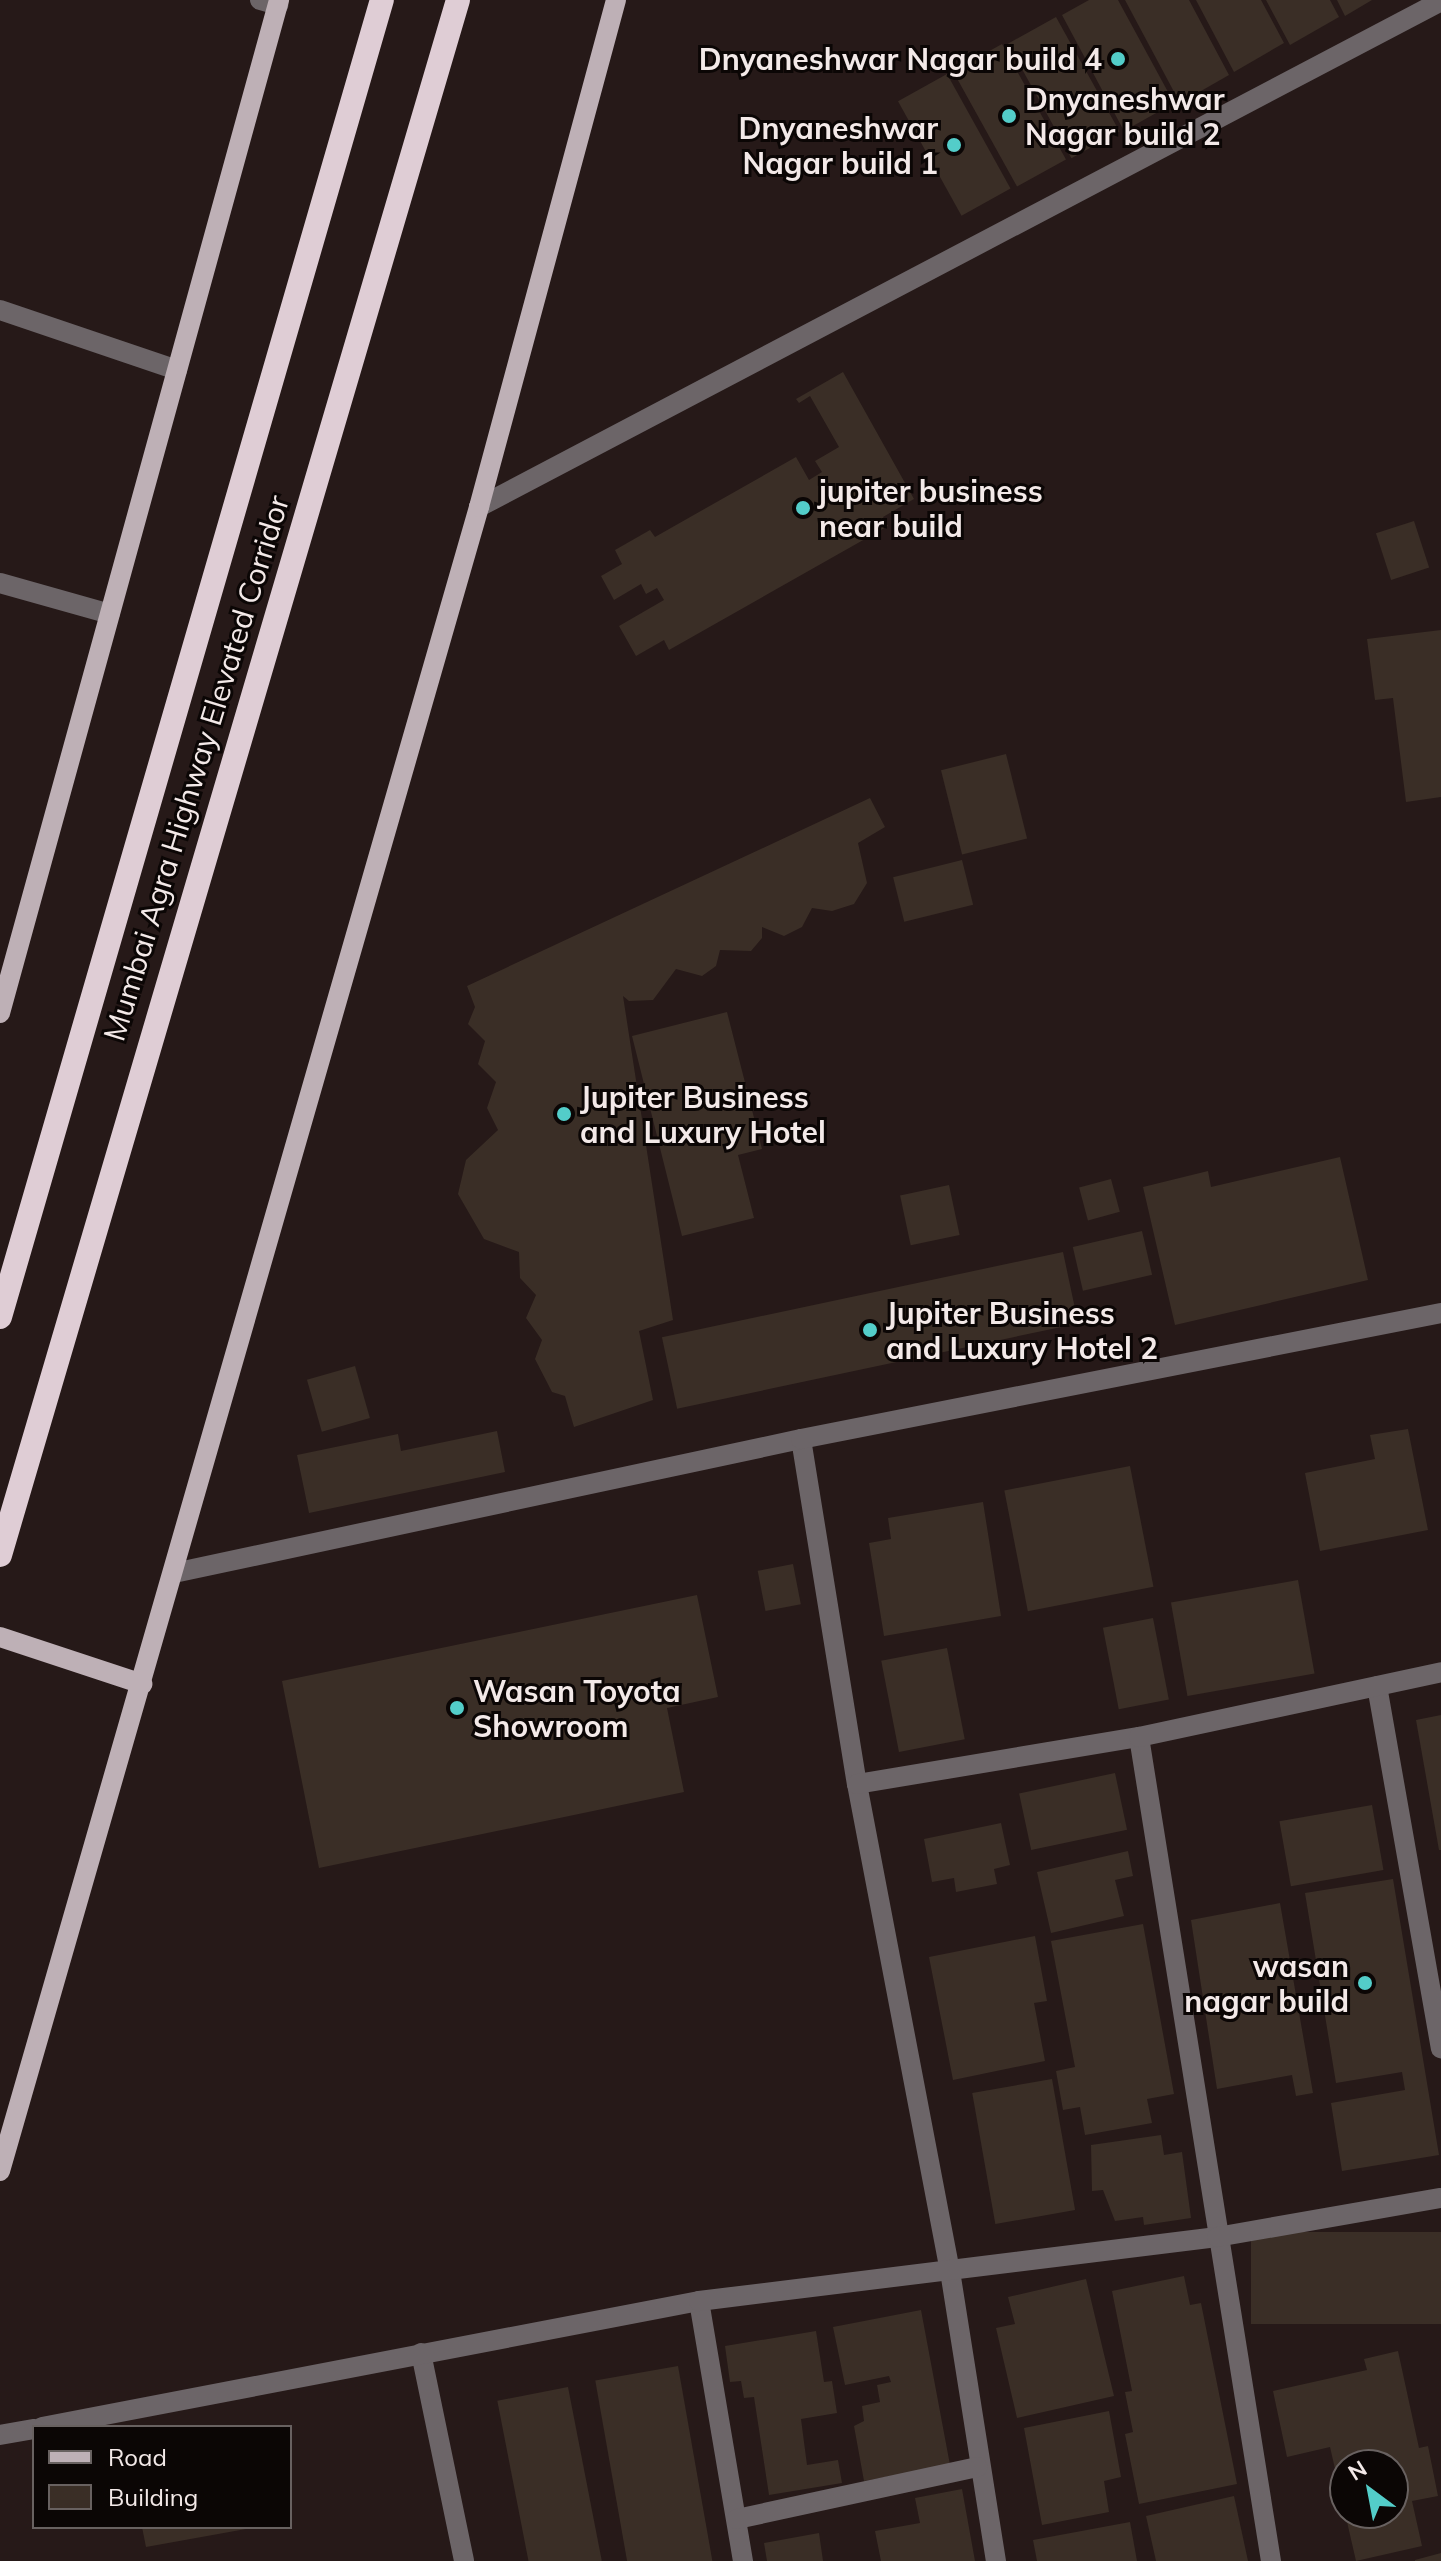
<!DOCTYPE html>
<html>
<head>
<meta charset="utf-8">
<style>
  body { margin:0 }
  #map { position:relative; width:1441px; height:2561px; overflow:hidden; background:#261918; font-family:Mulish,sans-serif }
  div>[style] { position:absolute }
  .building>* { inset:0; background:#3a2e26; transform-origin:0 0 }
  .minor>* { height:20px; margin:-10px; padding:0 10px; transform-origin:10px; border-radius:10px; background:#6c6568 }
  .primary>* { height:20px; margin:-10px; padding:0 10px; transform-origin:10px; border-radius:10px; background:#beb0b6 }
  .motorway>* { height:24px; margin:-12px; padding:0 12px; transform-origin:12px; border-radius:12px; background:#dfcdd5 }
  .dots>* { width:22px; height:22px; translate:-50% -50%; box-sizing:border-box; border:4px solid #0b0605; border-radius:50% }
  span { translate:-50% -50%; white-space:nowrap; text-align:center; line-height:1.15; -webkit-text-stroke:6px #0b0605; paint-order:stroke }
  .poi-label { font-size:30px; color:#f3e9e8; font-weight:700 }
  .right { translate:-100% -50%; text-align:right }
  .left { translate:0 -50%; text-align:left }
  .street-label { font-size:30px; color:#f3e9e8 }
  .legend { position:absolute; left:32px; top:2425px; width:260px; height:104px; box-sizing:border-box; background:#0b0605; border:2px solid #686160; margin:0; padding:10px 14px; list-style:none; font-size:24px; color:#f3e9e8 }
  .legend li { display:flex; align-items:center; gap:16px; height:40px }
  .legend b { width:40px; border:2px solid #686160 }
  .north { position:absolute; left:1329px; top:2449px; width:80px; height:80px; box-sizing:border-box; background:#0b0605; border:2px solid #686160; border-radius:50%; rotate:328deg; font-size:22px; font-weight:700; line-height:32px; text-align:center; color:#f3e9e8 }
  .north::after { content:''; display:block; margin:auto; width:28px; height:36px; background:#53cdc9; clip-path:polygon(50% 0,100% 100%,50% 72%,0 100%) }
</style>
</head>
<body>
<div id="map">
  <div class="building">
    <div style="clip-path:polygon(1089px 0,1118px 0,1174px 103px,1124px 131px,1062px 15px)"></div>
    <div style="clip-path:polygon(1125px 0,1189px 0,1229px 75px,1180px 103px)"></div>
    <div style="clip-path:polygon(1196px 0,1261px 0,1284px 43px,1234px 72px)"></div>
    <div style="clip-path:polygon(1266px 0,1330px 0,1339px 17px,1290px 45px)"></div>
    <div style="clip-path:polygon(1337px 0,1372px 0,1345px 16px)"></div>
    <div style="left:1056px;top:17px;width:131px;height:55px;rotate:61deg"></div>
    <div style="left:1002px;top:44px;width:132px;height:56px;rotate:61deg"></div>
    <div style="left:947px;top:74px;width:131px;height:56px;rotate:61deg"></div>
    <div style="clip-path:polygon(843px 372px,914px 499px,883px 517px,888px 526px,669px 650px,664px 640px,636px 656px,619px 626px,664px 600px,657px 588px,646px 594px,641px 584px,614px 600px,601px 576px,622px 564px,615px 550px,650px 530px,655px 537px,796px 457px,809px 480px,822px 472px,815px 461px,839px 447px,810px 396px,799px 403px,796px 399px)"></div>
    <div style="left:1414px;top:521px;width:49px;height:40px;rotate:72deg"></div>
    <div style="clip-path:polygon(1441px 630px,1441px 797px,1406px 802px,1393px 698px,1375px 700px,1367px 639px)"></div>
    <div style="left:1006px;top:754px;width:87px;height:67px;rotate:76deg"></div>
    <div style="clip-path:polygon(870px 798px,885px 827px,858px 843px,867px 883px,854px 904px,832px 911px,812px 908px,802px 927px,784px 936px,762px 927px,762px 938px,751px 951px,720px 950px,716px 966px,702px 976px,676px 969px,653px 1000px,629px 1001px,623px 996px,673px 1320px,639px 1331px,653px 1400px,574px 1427px,565px 1396px,552px 1392px,535px 1359px,542px 1340px,526px 1318px,536px 1295px,520px 1278px,519px 1252px,484px 1239px,458px 1194px,466px 1160px,498px 1130px,487px 1108px,496px 1082px,478px 1064px,485px 1041px,468px 1024px,475px 1007px,467px 986px)"></div>
    <div style="left:962px;top:860px;width:46px;height:71px;rotate:76deg"></div>
    <div style="clip-path:polygon(727px 1012px,762px 1149px,738px 1155px,754px 1218px,682px 1236px,632px 1036px)"></div>
    <div style="clip-path:polygon(1340px 1157px,1368px 1280px,1175px 1325px,1143px 1187px,1208px 1171px,1211px 1187px)"></div>
    <div style="left:1111px;top:1179px;width:34px;height:33px;rotate:75deg"></div>
    <div style="left:949px;top:1185px;width:51px;height:50px;rotate:78deg"></div>
    <div style="left:1142px;top:1231px;width:45px;height:71px;rotate:77deg"></div>
    <div style="left:1063px;top:1252px;width:73px;height:410px;rotate:78deg"></div>
    <div style="left:355px;top:1366px;width:54px;height:50px;rotate:74deg"></div>
    <div style="clip-path:polygon(1408px 1429px,1428px 1530px,1320px 1551px,1305px 1473px,1375px 1459px,1370px 1435px)"></div>
    <div style="clip-path:polygon(497px 1431px,505px 1472px,309px 1513px,297px 1455px,398px 1434px,401px 1451px)"></div>
    <div style="left:1130px;top:1466px;width:123px;height:128px;rotate:79deg"></div>
    <div style="clip-path:polygon(983px 1502px,1001px 1616px,884px 1636px,869px 1543px,891px 1539px,888px 1518px)"></div>
    <div style="left:793px;top:1564px;width:41px;height:36px;rotate:79deg"></div>
    <div style="left:1298px;top:1580px;width:95px;height:129px;rotate:80deg"></div>
    <div style="clip-path:polygon(697px 1595px,718px 1697px,667px 1708px,684px 1792px,319px 1868px,282px 1681px)"></div>
    <div style="left:1153px;top:1618px;width:83px;height:51px;rotate:79deg"></div>
    <div style="left:947px;top:1648px;width:93px;height:67px;rotate:79deg"></div>
    <div style="clip-path:polygon(1441px 1715px,1441px 1850px,1439px 1850px,1416px 1720px)"></div>
    <div style="left:1115px;top:1773px;width:58px;height:98px;rotate:78deg"></div>
    <div style="left:1372px;top:1805px;width:66px;height:94px;rotate:80deg"></div>
    <div style="clip-path:polygon(1001px 1823px,1010px 1865px,994px 1869px,997px 1884px,956px 1892px,954px 1878px,932px 1882px,924px 1839px)"></div>
    <div style="clip-path:polygon(1128px 1851px,1133px 1876px,1115px 1880px,1124px 1916px,1051px 1933px,1037px 1872px)"></div>
    <div style="clip-path:polygon(1393px 1879px,1439px 2155px,1342px 2171px,1331px 2103px,1405px 2090px,1402px 2072px,1336px 2083px,1305px 1893px)"></div>
    <div style="clip-path:polygon(1280px 1903px,1313px 2093px,1296px 2096px,1292px 2075px,1217px 2089px,1191px 1920px)"></div>
    <div style="clip-path:polygon(1143px 1924px,1174px 2094px,1147px 2099px,1152px 2123px,1085px 2135px,1080px 2107px,1063px 2110px,1056px 2071px,1075px 2067px,1051px 1941px)"></div>
    <div style="clip-path:polygon(1035px 1936px,1047px 2001px,1034px 2003px,1045px 2061px,953px 2080px,929px 1957px)"></div>
    <div style="left:1052px;top:2079px;width:133px;height:81px;rotate:80deg"></div>
    <div style="clip-path:polygon(1161px 2135px,1164px 2155px,1182px 2152px,1191px 2218px,1144px 2225px,1143px 2217px,1115px 2221px,1103px 2190px,1092px 2191px,1091px 2145px)"></div>
    <div style="left:1441px;top:2232px;width:92px;height:190px;rotate:90deg"></div>
    <div style="clip-path:polygon(1184px 2276px,1190px 2305px,1201px 2303px,1237px 2484px,1139px 2504px,1125px 2434px,1133px 2432px,1125px 2392px,1132px 2391px,1112px 2291px)"></div>
    <div style="clip-path:polygon(1086px 2279px,1114px 2396px,1017px 2418px,996px 2328px,1015px 2324px,1008px 2297px)"></div>
    <div style="clip-path:polygon(921px 2310px,950px 2465px,864px 2481px,854px 2426px,864px 2421px,862px 2406px,880px 2402px,877px 2385px,891px 2382px,889px 2376px,845px 2385px,833px 2327px)"></div>
    <div style="clip-path:polygon(816px 2331px,824px 2382px,832px 2381px,837px 2413px,801px 2419px,807px 2465px,838px 2460px,842px 2483px,769px 2495px,754px 2397px,744px 2398px,741px 2381px,730px 2382px,725px 2346px)"></div>
    <div style="clip-path:polygon(1398px 2351px,1419px 2448px,1428px 2446px,1438px 2496px,1412px 2501px,1422px 2546px,1356px 2561px,1345px 2513px,1393px 2513px,1393px 2465px,1345px 2465px,1344px 2508px,1330px 2447px,1287px 2457px,1273px 2391px,1367px 2370px,1364px 2359px)"></div>
    <div style="left:678px;top:2366px;width:198px;height:84px;rotate:80deg"></div>
    <div style="left:568px;top:2387px;width:177px;height:72px;rotate:79deg"></div>
    <div style="clip-path:polygon(1109px 2411px,1121px 2477px,1104px 2481px,1109px 2512px,1042px 2525px,1024px 2428px)"></div>
    <div style="clip-path:polygon(962px 2489px,975px 2561px,881px 2561px,875px 2531px,920px 2523px,915px 2498px)"></div>
    <div style="clip-path:polygon(1234px 2496px,1248px 2561px,1156px 2561px,1146px 2516px)"></div>
    <div style="clip-path:polygon(1130px 2522px,1137px 2561px,1037px 2561px,1033px 2540px)"></div>
    <div style="clip-path:polygon(142px 2527px,246px 2527px,246px 2529px,146px 2547px)"></div>
    <div style="clip-path:polygon(819px 2533px,823px 2561px,767px 2561px,764px 2543px)"></div>
    <div style="clip-path:polygon(1441px 2553px,1441px 2561px,1415px 2561px,1415px 2560px)"></div>
  </div>
  <div class="minor">
    <div style="left:260px;top:0;width:19px;rotate:16deg"></div>
    <div style="left:0;top:310px;width:187px;rotate:18.7deg"></div>
    <div style="left:479px;top:507px;width:1087px;rotate:-27.74deg"></div>
    <div style="left:0;top:583px;width:114px;rotate:15.7deg"></div>
    <div style="left:801px;top:1439px;width:350px;rotate:80.8deg"></div>
    <div style="left:857px;top:1784px;width:496px;rotate:79.2deg"></div>
    <div style="left:950px;top:2271px;width:294px;rotate:81deg"></div>
    <div style="left:174px;top:1573px;width:641px;rotate:-12.06deg"></div>
    <div style="left:801px;top:1439px;width:652px;rotate:-11.14deg"></div>
    <div style="left:1377px;top:1686px;width:368px;rotate:80deg"></div>
    <div style="left:1139px;top:1737px;width:835px;rotate:80.9deg"></div>
    <div style="left:857px;top:1784px;width:286px;rotate:-9.5deg"></div>
    <div style="left:1139px;top:1737px;width:309px;rotate:-12.1deg"></div>
    <div style="left:699px;top:2301px;width:264px;rotate:80.4deg"></div>
    <div style="left:421px;top:2353px;width:212px;rotate:78.3deg"></div>
    <div style="left:42px;top:2427px;width:669px;rotate:-10.86deg"></div>
    <div style="left:699px;top:2301px;width:522px;rotate:-7.04deg"></div>
    <div style="left:1217px;top:2237px;width:227px;rotate:-9.9deg"></div>
    <div style="left:0;top:2435px;width:35px;rotate:-10deg"></div>
    <div style="left:737px;top:2519px;width:246px;rotate:-12.2deg"></div>
  </div>
  <div class="primary">
    <div style="left:0;top:1013px;width:1051px;rotate:-74.6deg"></div>
    <div style="left:0;top:1637px;width:150px;rotate:18.3deg"></div>
    <div style="left:0;top:2171px;width:1732px;rotate:-73.94deg"></div>
    <div style="left:479px;top:507px;width:525px;rotate:-74.88deg"></div>
  </div>
  <div class="motorway">
    <div style="left:0;top:1317px;width:1371px;rotate:-73.83deg"></div>
    <div style="left:0;top:1555px;width:1621px;rotate:-73.59deg"></div>
  </div>
  <div class="dots">
    <div style="left:1118px;top:59px;background:#53cdc9"></div>
    <div style="left:1009px;top:116px;background:#53cdc9"></div>
    <div style="left:954px;top:145px;background:#53cdc9"></div>
    <div style="left:803px;top:508px;background:#53cdc9"></div>
    <div style="left:564px;top:1114px;background:#53cdc9"></div>
    <div style="left:870px;top:1330px;background:#53cdc9"></div>
    <div style="left:457px;top:1708px;background:#53cdc9"></div>
    <div style="left:1365px;top:1983px;background:#53cdc9"></div>
  </div>
  <div class="poi-label">
    <span class="right" style="left:1102px;top:59px">Dnyaneshwar Nagar build 4</span>
    <span class="left" style="left:1025px;top:116px">Dnyaneshwar<br>Nagar build 2</span>
    <span class="right" style="left:938px;top:145px">Dnyaneshwar<br>Nagar build 1</span>
    <span class="left" style="left:819px;top:508px">jupiter business<br>near build</span>
    <span class="left" style="left:580px;top:1114px">Jupiter Business<br>and Luxury Hotel</span>
    <span class="left" style="left:886px;top:1330px">Jupiter Business<br>and Luxury Hotel 2</span>
    <span class="left" style="left:473px;top:1708px">Wasan Toyota<br>Showroom</span>
    <span class="right" style="left:1349px;top:1983px">wasan<br>nagar build</span>
  </div>
  <div class="street-label">
    <span style="left:196px;top:768px;rotate:-73deg">Mumbai Agra Highway Elevated Corridor</span>
  </div>
  <ul class="legend">
  <li><b style="height:10px;background:#beb0b6"></b>Road</li>
  <li><b style="height:22px;background:#3a2e26"></b>Building</li>
  </ul>
  <div class="north">N</div>
</div>
</body>
</html>
